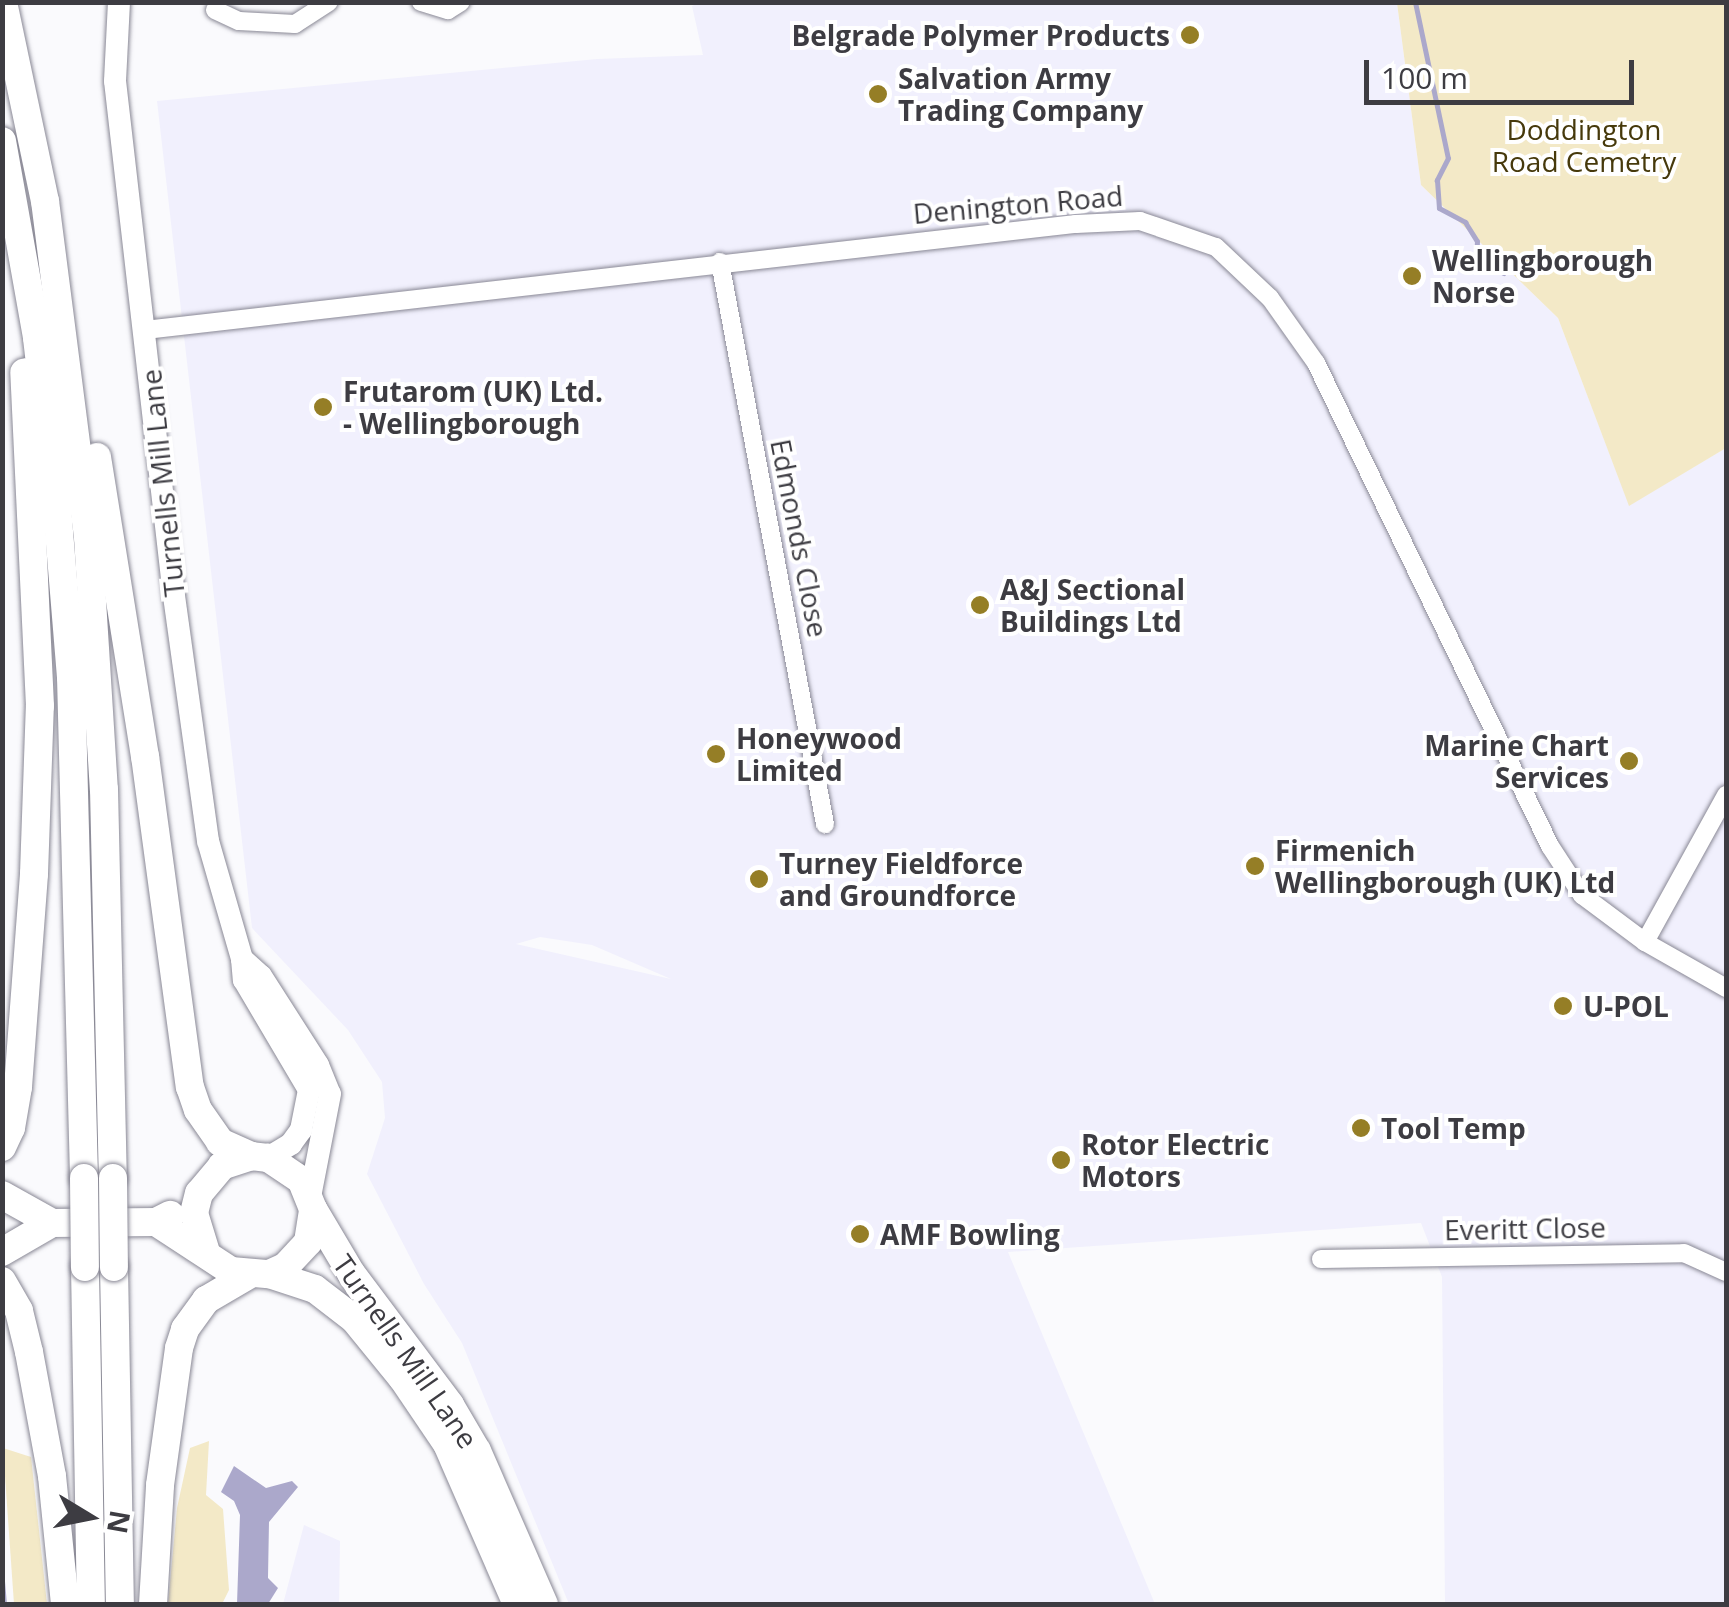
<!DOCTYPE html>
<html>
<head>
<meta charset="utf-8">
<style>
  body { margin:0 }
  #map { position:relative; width:1729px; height:1607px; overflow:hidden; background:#fafafd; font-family:"Open Sans",sans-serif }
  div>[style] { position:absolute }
  .built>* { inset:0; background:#f1f0fd }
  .green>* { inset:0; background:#f3e9c7 }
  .water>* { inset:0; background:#aba8cb }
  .stream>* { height:5px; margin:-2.5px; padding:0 2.5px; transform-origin:2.5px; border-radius:2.5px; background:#aba8cb }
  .roads { filter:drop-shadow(0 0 2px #898895) drop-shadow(0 0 2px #898895) }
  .minor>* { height:18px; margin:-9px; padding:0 9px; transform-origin:9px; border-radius:9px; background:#fff }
  .major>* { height:22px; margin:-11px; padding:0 11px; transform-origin:11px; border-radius:11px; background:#fff }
  .highway>* { height:28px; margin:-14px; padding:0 14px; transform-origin:14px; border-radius:14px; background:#fff }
  .bridges { filter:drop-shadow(0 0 2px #898895) drop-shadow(0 0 2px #898895) }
  .highway-bridge>* { height:28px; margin:-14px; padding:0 14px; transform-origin:14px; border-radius:14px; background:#fff }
  .dots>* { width:28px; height:28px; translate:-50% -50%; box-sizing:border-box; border:5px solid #fff; border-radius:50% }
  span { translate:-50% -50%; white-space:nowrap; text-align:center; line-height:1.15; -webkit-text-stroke:8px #fff; paint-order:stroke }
  .poi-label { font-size:28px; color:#3d3c42; font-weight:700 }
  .right { translate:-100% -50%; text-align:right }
  .left { translate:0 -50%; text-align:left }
  .park-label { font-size:28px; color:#46390b }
  .street-label { font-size:28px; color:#3d3c42 }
  .frame { position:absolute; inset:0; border:5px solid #3d3c42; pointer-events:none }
  .north { position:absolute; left:40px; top:1467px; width:100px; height:100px; -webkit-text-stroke:8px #fff; paint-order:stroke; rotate:100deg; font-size:28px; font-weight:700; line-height:40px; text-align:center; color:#3d3c42 }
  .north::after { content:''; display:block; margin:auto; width:35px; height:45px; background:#3d3c42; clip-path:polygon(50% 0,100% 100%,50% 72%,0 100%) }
  .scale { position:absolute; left:1364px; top:60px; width:270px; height:45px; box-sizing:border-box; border:5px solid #3d3c42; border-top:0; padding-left:12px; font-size:30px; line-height:35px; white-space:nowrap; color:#3d3c42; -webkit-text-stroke:8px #fff; paint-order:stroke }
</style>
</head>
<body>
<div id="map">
  <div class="built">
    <div style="clip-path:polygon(evenodd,699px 3px,1397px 3px,1421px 185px,1558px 318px,1629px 505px,1726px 448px,1726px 1604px,1445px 1604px,1442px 1277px,1421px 1223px,1008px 1252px,1155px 1604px,569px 1604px,462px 1343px,424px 1284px,367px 1174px,385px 1118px,382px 1082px,348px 1030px,252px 928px,157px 101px,597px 59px,703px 55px,692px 6px,699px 3px,540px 937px,592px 945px,671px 979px,516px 944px,540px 937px)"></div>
    <div style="clip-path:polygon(304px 1525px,340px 1541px,339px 1604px,283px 1604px)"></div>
  </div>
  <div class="green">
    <div style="clip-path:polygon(1397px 3px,1726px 3px,1726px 448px,1629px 506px,1558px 318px,1421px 185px)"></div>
    <div style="clip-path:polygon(209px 1441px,206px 1495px,223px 1509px,229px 1590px,222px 1604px,168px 1604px,177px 1508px,190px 1448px)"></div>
    <div style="clip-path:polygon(3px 1448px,31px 1457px,47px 1604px,14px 1604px)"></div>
  </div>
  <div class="water">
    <div style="clip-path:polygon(234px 1466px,266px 1488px,292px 1481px,298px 1487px,269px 1522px,268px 1578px,278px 1588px,268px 1604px,237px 1604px,240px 1515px,234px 1501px,221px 1492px)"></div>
  </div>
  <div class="stream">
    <div style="left:1415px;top:2px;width:159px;rotate:78.1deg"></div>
    <div style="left:1448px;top:158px;width:25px;rotate:117deg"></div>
    <div style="left:1437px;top:180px;width:28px;rotate:86deg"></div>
    <div style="left:1439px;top:208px;width:30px;rotate:28deg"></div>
    <div style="left:1465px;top:222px;width:22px;rotate:58deg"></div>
    <div style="left:1477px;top:241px;width:18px;rotate:93deg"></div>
    <div style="left:1476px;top:259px;width:31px;rotate:27deg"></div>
    <div style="left:2px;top:1581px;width:23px;rotate:85deg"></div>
  </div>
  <div class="roads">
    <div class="minor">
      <div style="left:421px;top:2px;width:28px;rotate:17deg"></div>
      <div style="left:448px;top:10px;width:15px;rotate:-32deg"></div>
      <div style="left:215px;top:10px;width:26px;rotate:25deg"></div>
      <div style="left:239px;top:21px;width:56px;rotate:3.1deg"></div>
      <div style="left:295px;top:24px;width:40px;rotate:-32.9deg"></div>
      <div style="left:720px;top:262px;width:572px;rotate:79.42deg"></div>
      <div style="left:145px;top:330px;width:937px;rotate:-6.5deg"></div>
      <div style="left:1076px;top:224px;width:64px;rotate:-2.7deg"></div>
      <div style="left:1140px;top:221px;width:80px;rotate:18.9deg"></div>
      <div style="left:1216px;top:247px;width:74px;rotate:43.4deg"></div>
      <div style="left:1270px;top:298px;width:80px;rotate:54.7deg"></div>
      <div style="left:1316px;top:363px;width:537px;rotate:64.15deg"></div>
      <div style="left:1550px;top:846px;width:59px;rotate:56.9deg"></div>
      <div style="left:1582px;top:895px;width:79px;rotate:36.7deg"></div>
      <div style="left:1645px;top:942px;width:93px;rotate:29.6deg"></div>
      <div style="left:1645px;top:942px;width:168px;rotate:-61.1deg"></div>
      <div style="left:1321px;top:1259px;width:363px;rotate:-0.9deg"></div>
      <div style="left:1684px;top:1253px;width:46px;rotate:24.3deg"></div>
    </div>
    <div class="major">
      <div style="left:119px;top:2px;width:79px;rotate:92.9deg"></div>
      <div style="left:115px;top:81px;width:518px;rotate:83.46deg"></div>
      <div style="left:174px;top:596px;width:247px;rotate:82.1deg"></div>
      <div style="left:208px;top:841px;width:123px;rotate:73.9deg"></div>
      <div style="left:242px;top:959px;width:21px;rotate:85deg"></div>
      <div style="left:244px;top:980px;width:128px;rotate:59.4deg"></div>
      <div style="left:309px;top:1090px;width:41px;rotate:101.3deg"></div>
      <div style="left:301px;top:1130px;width:17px;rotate:126deg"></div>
      <div style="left:291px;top:1144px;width:27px;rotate:149deg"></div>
      <div style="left:242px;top:959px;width:25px;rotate:42deg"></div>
      <div style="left:261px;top:976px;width:106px;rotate:57.4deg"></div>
      <div style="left:318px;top:1065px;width:31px;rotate:68deg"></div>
      <div style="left:330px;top:1094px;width:105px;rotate:101deg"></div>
    </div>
    <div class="highway">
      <div style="left:3px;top:2px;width:203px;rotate:78.1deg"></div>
      <div style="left:45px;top:201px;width:339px;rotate:82.7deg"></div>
      <div style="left:88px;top:537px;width:253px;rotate:86.4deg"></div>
      <div style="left:104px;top:789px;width:389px;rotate:88.7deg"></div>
      <div style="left:2px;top:141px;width:200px;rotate:79.9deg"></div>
      <div style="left:37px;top:338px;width:170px;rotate:83.3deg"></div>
      <div style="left:57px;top:507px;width:171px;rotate:85.3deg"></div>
      <div style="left:71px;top:677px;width:501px;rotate:88.51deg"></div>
      <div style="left:97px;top:457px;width:303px;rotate:80.9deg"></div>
      <div style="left:145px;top:756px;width:334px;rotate:82.3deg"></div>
      <div style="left:190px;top:1087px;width:24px;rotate:71deg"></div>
      <div style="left:198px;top:1110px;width:39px;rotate:55deg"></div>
      <div style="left:220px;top:1142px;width:35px;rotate:24deg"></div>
      <div style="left:2px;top:1147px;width:21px;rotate:-65deg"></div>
      <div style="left:11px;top:1128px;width:42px;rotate:-80.3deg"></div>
      <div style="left:18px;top:1087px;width:214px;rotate:-85.7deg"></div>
      <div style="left:34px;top:874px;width:168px;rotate:-88deg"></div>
      <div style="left:40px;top:706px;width:334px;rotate:-92.7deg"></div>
      <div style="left:2px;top:1195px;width:57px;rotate:29.2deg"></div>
      <div style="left:52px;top:1223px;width:104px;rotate:-0.6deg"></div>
      <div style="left:156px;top:1222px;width:16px;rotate:-27deg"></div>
      <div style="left:313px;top:1209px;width:74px;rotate:59.3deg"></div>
      <div style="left:351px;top:1273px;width:165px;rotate:53.1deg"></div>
      <div style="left:450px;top:1405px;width:53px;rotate:59.6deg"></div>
      <div style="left:477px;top:1451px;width:167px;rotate:66.4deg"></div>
      <div style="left:156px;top:1222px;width:90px;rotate:33.2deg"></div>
      <div style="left:231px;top:1271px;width:38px;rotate:5deg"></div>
      <div style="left:269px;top:1274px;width:17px;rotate:-24deg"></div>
      <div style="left:285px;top:1267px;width:34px;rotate:-47deg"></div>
      <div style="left:308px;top:1242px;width:33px;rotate:-81deg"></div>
      <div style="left:313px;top:1209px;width:31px;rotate:-112deg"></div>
      <div style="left:301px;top:1180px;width:40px;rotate:-146deg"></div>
      <div style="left:268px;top:1158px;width:16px;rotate:-173deg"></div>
      <div style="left:252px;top:1156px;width:32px;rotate:162deg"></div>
      <div style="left:222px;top:1166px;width:35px;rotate:130deg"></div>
      <div style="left:199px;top:1193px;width:21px;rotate:104deg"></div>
      <div style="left:194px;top:1213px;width:39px;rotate:73deg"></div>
      <div style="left:2px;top:1252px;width:58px;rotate:-30.1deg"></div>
      <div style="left:85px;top:1267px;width:337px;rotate:89deg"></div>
      <div style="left:114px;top:1267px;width:337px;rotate:89deg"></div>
      <div style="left:269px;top:1274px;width:48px;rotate:18.1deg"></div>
      <div style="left:315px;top:1289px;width:49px;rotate:37.6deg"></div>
      <div style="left:354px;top:1319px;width:77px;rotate:50.8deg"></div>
      <div style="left:403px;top:1379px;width:78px;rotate:55.9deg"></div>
      <div style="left:447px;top:1444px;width:175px;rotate:66.4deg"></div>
      <div style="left:2px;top:1281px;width:34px;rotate:60deg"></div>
      <div style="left:19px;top:1311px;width:42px;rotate:76.3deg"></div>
      <div style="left:29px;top:1352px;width:126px;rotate:79.5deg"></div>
      <div style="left:52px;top:1476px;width:129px;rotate:84.2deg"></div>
      <div style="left:153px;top:1604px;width:119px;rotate:-86.6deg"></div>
      <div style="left:160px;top:1485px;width:138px;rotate:-82.1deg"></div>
      <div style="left:179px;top:1348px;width:20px;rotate:-72deg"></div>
      <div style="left:185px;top:1329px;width:36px;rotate:-54deg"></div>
      <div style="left:206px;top:1300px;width:48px;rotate:-30.3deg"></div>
    </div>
  </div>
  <div class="bridges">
    <div class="highway-bridge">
      <div style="left:84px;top:1178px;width:89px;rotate:89.4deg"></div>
      <div style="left:113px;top:1178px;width:89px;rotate:89.4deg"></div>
    </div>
  </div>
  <div class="dots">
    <div style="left:1190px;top:35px;background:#957e26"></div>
    <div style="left:878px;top:94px;background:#957e26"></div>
    <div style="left:1412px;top:276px;background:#957e26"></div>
    <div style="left:323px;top:407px;background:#957e26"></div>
    <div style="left:980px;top:605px;background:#957e26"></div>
    <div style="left:716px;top:754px;background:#957e26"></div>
    <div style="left:1629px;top:761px;background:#957e26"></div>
    <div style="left:1255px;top:866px;background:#957e26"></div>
    <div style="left:759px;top:879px;background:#957e26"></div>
    <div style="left:1563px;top:1006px;background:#957e26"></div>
    <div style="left:1361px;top:1128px;background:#957e26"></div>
    <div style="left:1061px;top:1160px;background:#957e26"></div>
    <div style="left:860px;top:1234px;background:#957e26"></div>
  </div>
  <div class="poi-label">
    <span class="right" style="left:1170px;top:35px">Belgrade Polymer Products</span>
    <span class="left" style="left:898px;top:94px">Salvation Army<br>Trading Company</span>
    <span class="left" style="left:1432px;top:276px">Wellingborough<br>Norse</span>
    <span class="left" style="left:343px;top:407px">Frutarom (UK) Ltd.<br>- Wellingborough</span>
    <span class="left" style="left:1000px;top:605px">A&amp;J Sectional<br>Buildings Ltd</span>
    <span class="left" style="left:736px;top:754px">Honeywood<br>Limited</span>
    <span class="right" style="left:1609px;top:761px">Marine Chart<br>Services</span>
    <span class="left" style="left:1275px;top:866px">Firmenich<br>Wellingborough (UK) Ltd</span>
    <span class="left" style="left:779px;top:879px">Turney Fieldforce<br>and Groundforce</span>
    <span class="left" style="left:1583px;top:1006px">U-POL</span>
    <span class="left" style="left:1381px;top:1128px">Tool Temp</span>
    <span class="left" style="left:1081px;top:1160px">Rotor Electric<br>Motors</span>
    <span class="left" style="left:880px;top:1234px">AMF Bowling</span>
  </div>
  <div class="park-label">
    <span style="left:1584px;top:145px">Doddington<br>Road Cemetry</span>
  </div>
  <div class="street-label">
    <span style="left:1018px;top:204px;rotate:-5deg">Denington Road</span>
    <span style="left:162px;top:483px;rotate:-96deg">Turnells Mill Lane</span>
    <span style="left:800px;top:538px;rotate:79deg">Edmonds Close</span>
    <span style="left:1525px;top:1228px;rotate:-1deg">Everitt Close</span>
    <span style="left:406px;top:1351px;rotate:55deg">Turnells Mill Lane</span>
  </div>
  <div class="frame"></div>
  <div class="north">N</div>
  <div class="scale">100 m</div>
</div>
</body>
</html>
